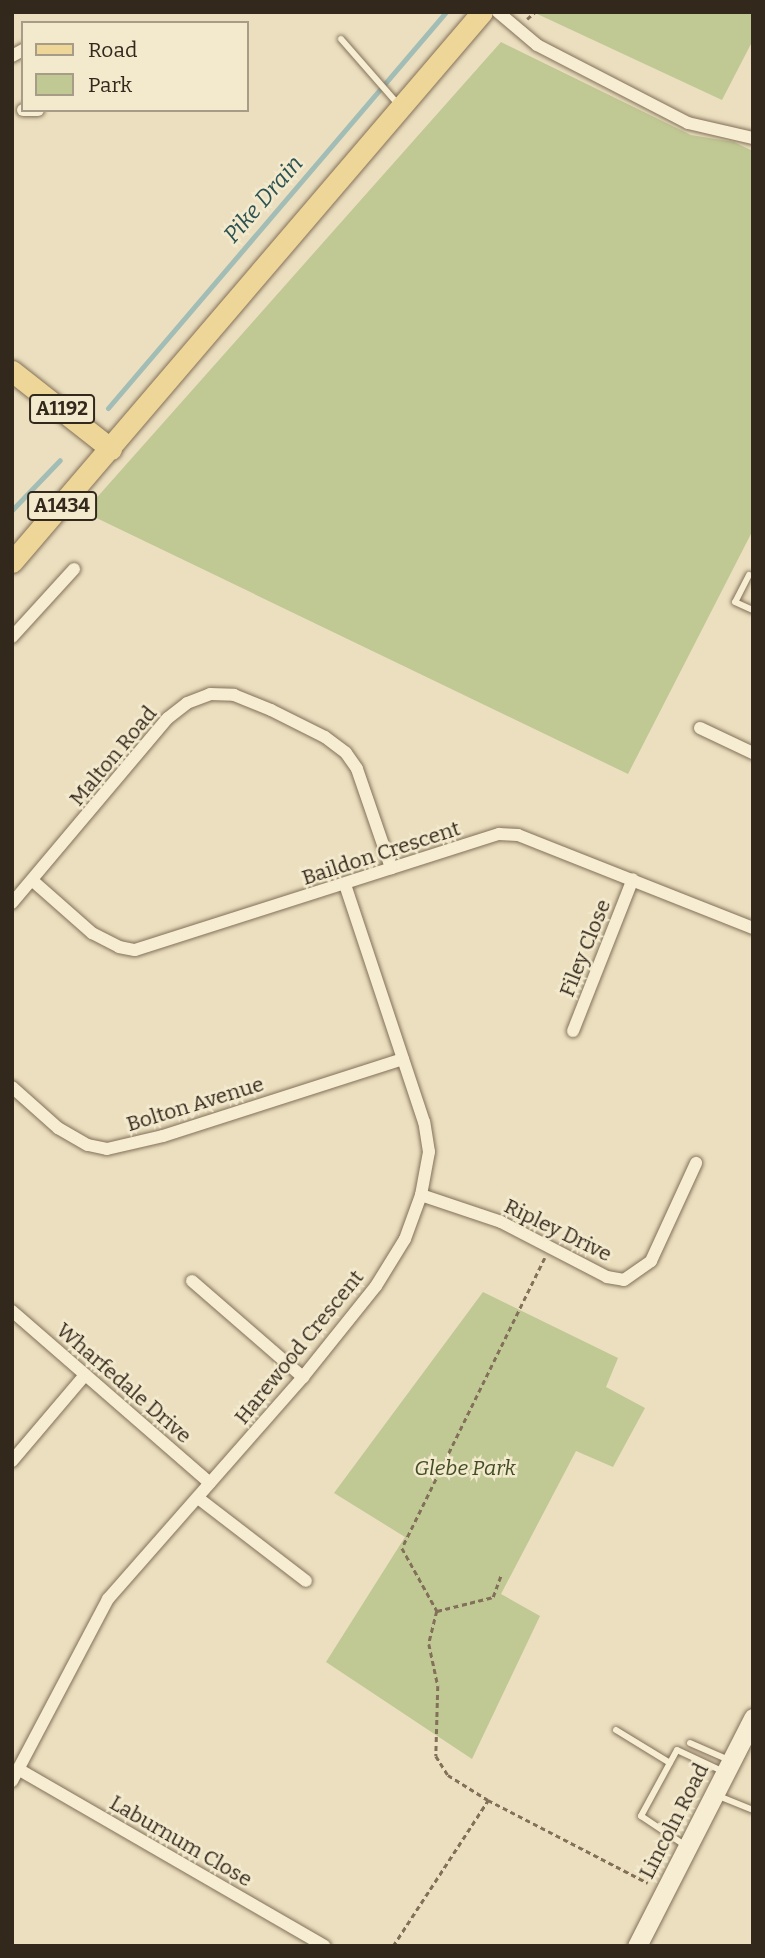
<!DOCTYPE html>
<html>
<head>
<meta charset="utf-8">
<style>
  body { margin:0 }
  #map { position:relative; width:765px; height:1958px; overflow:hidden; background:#ebdfbf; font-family:Bitter,serif }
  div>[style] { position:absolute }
  .green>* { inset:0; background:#c0c894 }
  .stream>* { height:5px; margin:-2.5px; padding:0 2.5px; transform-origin:2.5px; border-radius:2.5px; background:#a2bdb6 }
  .path>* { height:2.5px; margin-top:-1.25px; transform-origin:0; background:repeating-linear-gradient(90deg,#827059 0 5px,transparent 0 8.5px) }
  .roads { filter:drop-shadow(0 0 2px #827059) drop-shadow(0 0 2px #827059) }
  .lane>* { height:6px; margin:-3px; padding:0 3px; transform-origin:3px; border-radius:3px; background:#f6edd2 }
  .street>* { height:12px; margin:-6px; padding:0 6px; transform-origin:6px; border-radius:6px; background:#f6edd2 }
  .secondary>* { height:19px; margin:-9.5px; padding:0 9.5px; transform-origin:9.5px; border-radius:9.5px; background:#f6edd2 }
  .primary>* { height:21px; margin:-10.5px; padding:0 10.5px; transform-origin:10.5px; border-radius:10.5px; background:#edd698 }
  span { translate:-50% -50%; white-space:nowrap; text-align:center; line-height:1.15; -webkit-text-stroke:5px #f3eace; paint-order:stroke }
  .shield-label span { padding:2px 5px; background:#f3eace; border:2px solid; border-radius:5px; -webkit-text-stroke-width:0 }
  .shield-label { font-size:19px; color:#33281c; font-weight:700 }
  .street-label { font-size:21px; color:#33281c }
  .park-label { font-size:21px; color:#424e24; font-style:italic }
  .water-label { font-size:23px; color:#2c5251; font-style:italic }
  .frame { position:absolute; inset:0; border:14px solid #33281c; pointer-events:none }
  .legend { position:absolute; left:21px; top:21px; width:228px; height:91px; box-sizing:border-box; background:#f3eace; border:2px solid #a69c87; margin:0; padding:9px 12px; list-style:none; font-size:21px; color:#33281c }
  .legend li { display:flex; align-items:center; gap:14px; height:35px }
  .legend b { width:35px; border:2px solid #a69c87 }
</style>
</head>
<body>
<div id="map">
  <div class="green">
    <div style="clip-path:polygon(533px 12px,753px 12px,753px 40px,722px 100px)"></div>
    <div style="clip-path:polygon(501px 42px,691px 135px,734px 142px,753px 151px,753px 530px,628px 774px,84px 512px)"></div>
    <div style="clip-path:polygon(483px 1292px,618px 1358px,606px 1387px,645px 1408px,613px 1467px,576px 1451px,501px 1594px,540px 1616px,472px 1759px,326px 1662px,405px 1537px,334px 1493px)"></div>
  </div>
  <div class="stream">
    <div style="left:108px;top:408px;width:521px;rotate:-49.52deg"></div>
    <div style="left:12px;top:510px;width:69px;rotate:-46.2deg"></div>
  </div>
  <div class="path">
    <div style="left:527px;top:19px;width:11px;rotate:-41deg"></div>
    <div style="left:545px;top:1258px;width:323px;rotate:116.2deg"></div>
    <div style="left:402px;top:1548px;width:72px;rotate:60.9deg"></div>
    <div style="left:437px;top:1611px;width:34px;rotate:104deg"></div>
    <div style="left:429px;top:1644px;width:43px;rotate:77.9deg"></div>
    <div style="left:438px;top:1686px;width:70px;rotate:91.6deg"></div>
    <div style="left:436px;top:1756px;width:22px;rotate:58deg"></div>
    <div style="left:448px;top:1775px;width:47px;rotate:32deg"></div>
    <div style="left:488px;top:1800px;width:180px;rotate:27.4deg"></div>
    <div style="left:437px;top:1611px;width:58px;rotate:-14deg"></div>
    <div style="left:493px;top:1597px;width:23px;rotate:-70deg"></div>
    <div style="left:393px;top:1946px;width:174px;rotate:-56.9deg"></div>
  </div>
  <div class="roads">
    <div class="lane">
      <div style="left:341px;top:39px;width:85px;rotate:48.8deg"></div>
      <div style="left:749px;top:575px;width:30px;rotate:117deg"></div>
      <div style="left:735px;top:602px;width:20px;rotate:24deg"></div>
      <div style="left:616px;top:1730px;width:63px;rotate:31.4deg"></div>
      <div style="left:690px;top:1743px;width:43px;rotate:23.6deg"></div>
      <div style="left:716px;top:1795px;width:40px;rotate:22deg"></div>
      <div style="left:686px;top:1846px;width:54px;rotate:-146.3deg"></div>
      <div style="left:641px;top:1816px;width:75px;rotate:-61.4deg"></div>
      <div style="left:677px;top:1750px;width:50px;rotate:25deg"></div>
    </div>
    <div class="street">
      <div style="left:498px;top:12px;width:51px;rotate:40.2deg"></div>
      <div style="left:537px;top:45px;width:170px;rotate:27.3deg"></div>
      <div style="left:688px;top:123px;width:67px;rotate:13deg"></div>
      <div style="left:12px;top:56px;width:13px;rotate:-29deg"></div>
      <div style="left:23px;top:110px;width:15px"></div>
      <div style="left:12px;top:637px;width:92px;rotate:-47.6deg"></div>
      <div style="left:700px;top:728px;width:59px;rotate:25.3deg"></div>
      <div style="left:33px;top:881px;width:79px;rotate:41.4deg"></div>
      <div style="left:92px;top:933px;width:30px;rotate:27deg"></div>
      <div style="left:119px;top:947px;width:16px;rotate:11deg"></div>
      <div style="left:135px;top:950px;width:382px;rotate:-17.7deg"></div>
      <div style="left:499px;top:834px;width:19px;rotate:3deg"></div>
      <div style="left:518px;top:835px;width:253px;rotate:21.6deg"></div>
      <div style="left:12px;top:903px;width:242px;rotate:-49.9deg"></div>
      <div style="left:168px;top:718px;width:24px;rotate:-38deg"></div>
      <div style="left:187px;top:703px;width:25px;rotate:-21deg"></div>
      <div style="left:210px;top:694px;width:24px;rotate:2deg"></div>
      <div style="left:234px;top:695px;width:40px;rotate:22deg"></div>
      <div style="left:271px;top:710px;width:60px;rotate:26.6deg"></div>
      <div style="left:325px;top:737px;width:26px;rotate:37deg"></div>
      <div style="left:346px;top:753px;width:19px;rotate:55deg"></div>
      <div style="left:357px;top:769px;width:105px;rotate:71deg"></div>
      <div style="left:573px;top:1031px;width:163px;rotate:-68.5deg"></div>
      <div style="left:12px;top:1087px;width:62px;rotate:41.7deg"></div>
      <div style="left:58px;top:1128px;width:34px;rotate:30deg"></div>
      <div style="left:88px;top:1145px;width:19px;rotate:12deg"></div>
      <div style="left:107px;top:1149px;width:57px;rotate:-13.1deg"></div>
      <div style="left:163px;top:1136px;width:252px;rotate:-17.8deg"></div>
      <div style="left:421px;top:1195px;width:84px;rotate:18.6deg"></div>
      <div style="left:501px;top:1222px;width:119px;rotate:27.4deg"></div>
      <div style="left:607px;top:1277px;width:17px;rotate:10deg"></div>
      <div style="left:624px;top:1280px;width:33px;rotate:-35deg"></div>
      <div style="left:651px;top:1261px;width:108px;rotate:-65.3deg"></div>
      <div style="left:192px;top:1281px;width:147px;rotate:40.9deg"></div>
      <div style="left:12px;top:1311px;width:262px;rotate:41deg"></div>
      <div style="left:12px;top:1461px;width:113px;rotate:-49.7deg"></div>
      <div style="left:198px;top:1498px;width:136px;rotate:37.5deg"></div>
      <div style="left:18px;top:1769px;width:354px;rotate:30deg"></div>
      <div style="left:12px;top:1781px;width:206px;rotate:-62.2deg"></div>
      <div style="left:108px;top:1599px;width:295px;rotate:-48.7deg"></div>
      <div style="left:303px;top:1377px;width:117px;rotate:-51.3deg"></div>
      <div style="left:376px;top:1286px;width:55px;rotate:-58.3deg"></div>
      <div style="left:405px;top:1239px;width:47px;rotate:-70deg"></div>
      <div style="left:421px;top:1195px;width:44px;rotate:-79.5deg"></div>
      <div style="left:429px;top:1152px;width:30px;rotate:-99deg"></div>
      <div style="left:424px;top:1122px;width:251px;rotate:-108.4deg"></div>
    </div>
    <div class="secondary">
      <div style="left:637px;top:1946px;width:256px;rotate:-63deg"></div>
    </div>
    <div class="primary">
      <div style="left:12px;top:371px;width:126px;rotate:38.2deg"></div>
      <div style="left:12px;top:562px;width:723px;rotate:-49.48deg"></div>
    </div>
  </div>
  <div class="shield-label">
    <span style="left:62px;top:409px">A1192</span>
    <span style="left:62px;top:506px">A1434</span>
  </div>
  <div class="street-label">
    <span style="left:113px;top:756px;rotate:-50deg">Malton Road</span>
    <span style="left:381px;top:853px;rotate:-18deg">Baildon Crescent</span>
    <span style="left:585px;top:948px;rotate:-68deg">Filey Close</span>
    <span style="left:195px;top:1104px;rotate:-17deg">Bolton Avenue</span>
    <span style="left:558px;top:1230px;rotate:26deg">Ripley Drive</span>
    <span style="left:299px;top:1347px;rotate:-51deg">Harewood Crescent</span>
    <span style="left:124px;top:1383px;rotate:41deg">Wharfedale Drive</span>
    <span style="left:674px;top:1821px;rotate:-63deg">Lincoln Road</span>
    <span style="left:181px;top:1841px;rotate:30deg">Laburnum Close</span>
  </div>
  <div class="park-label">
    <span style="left:465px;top:1468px">Glebe Park</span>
  </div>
  <div class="water-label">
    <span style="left:263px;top:199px;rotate:-49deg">Pike Drain</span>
  </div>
  <div class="frame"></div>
  <ul class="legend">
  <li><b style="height:9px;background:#edd698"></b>Road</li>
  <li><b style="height:19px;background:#c0c894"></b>Park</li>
  </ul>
</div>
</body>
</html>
